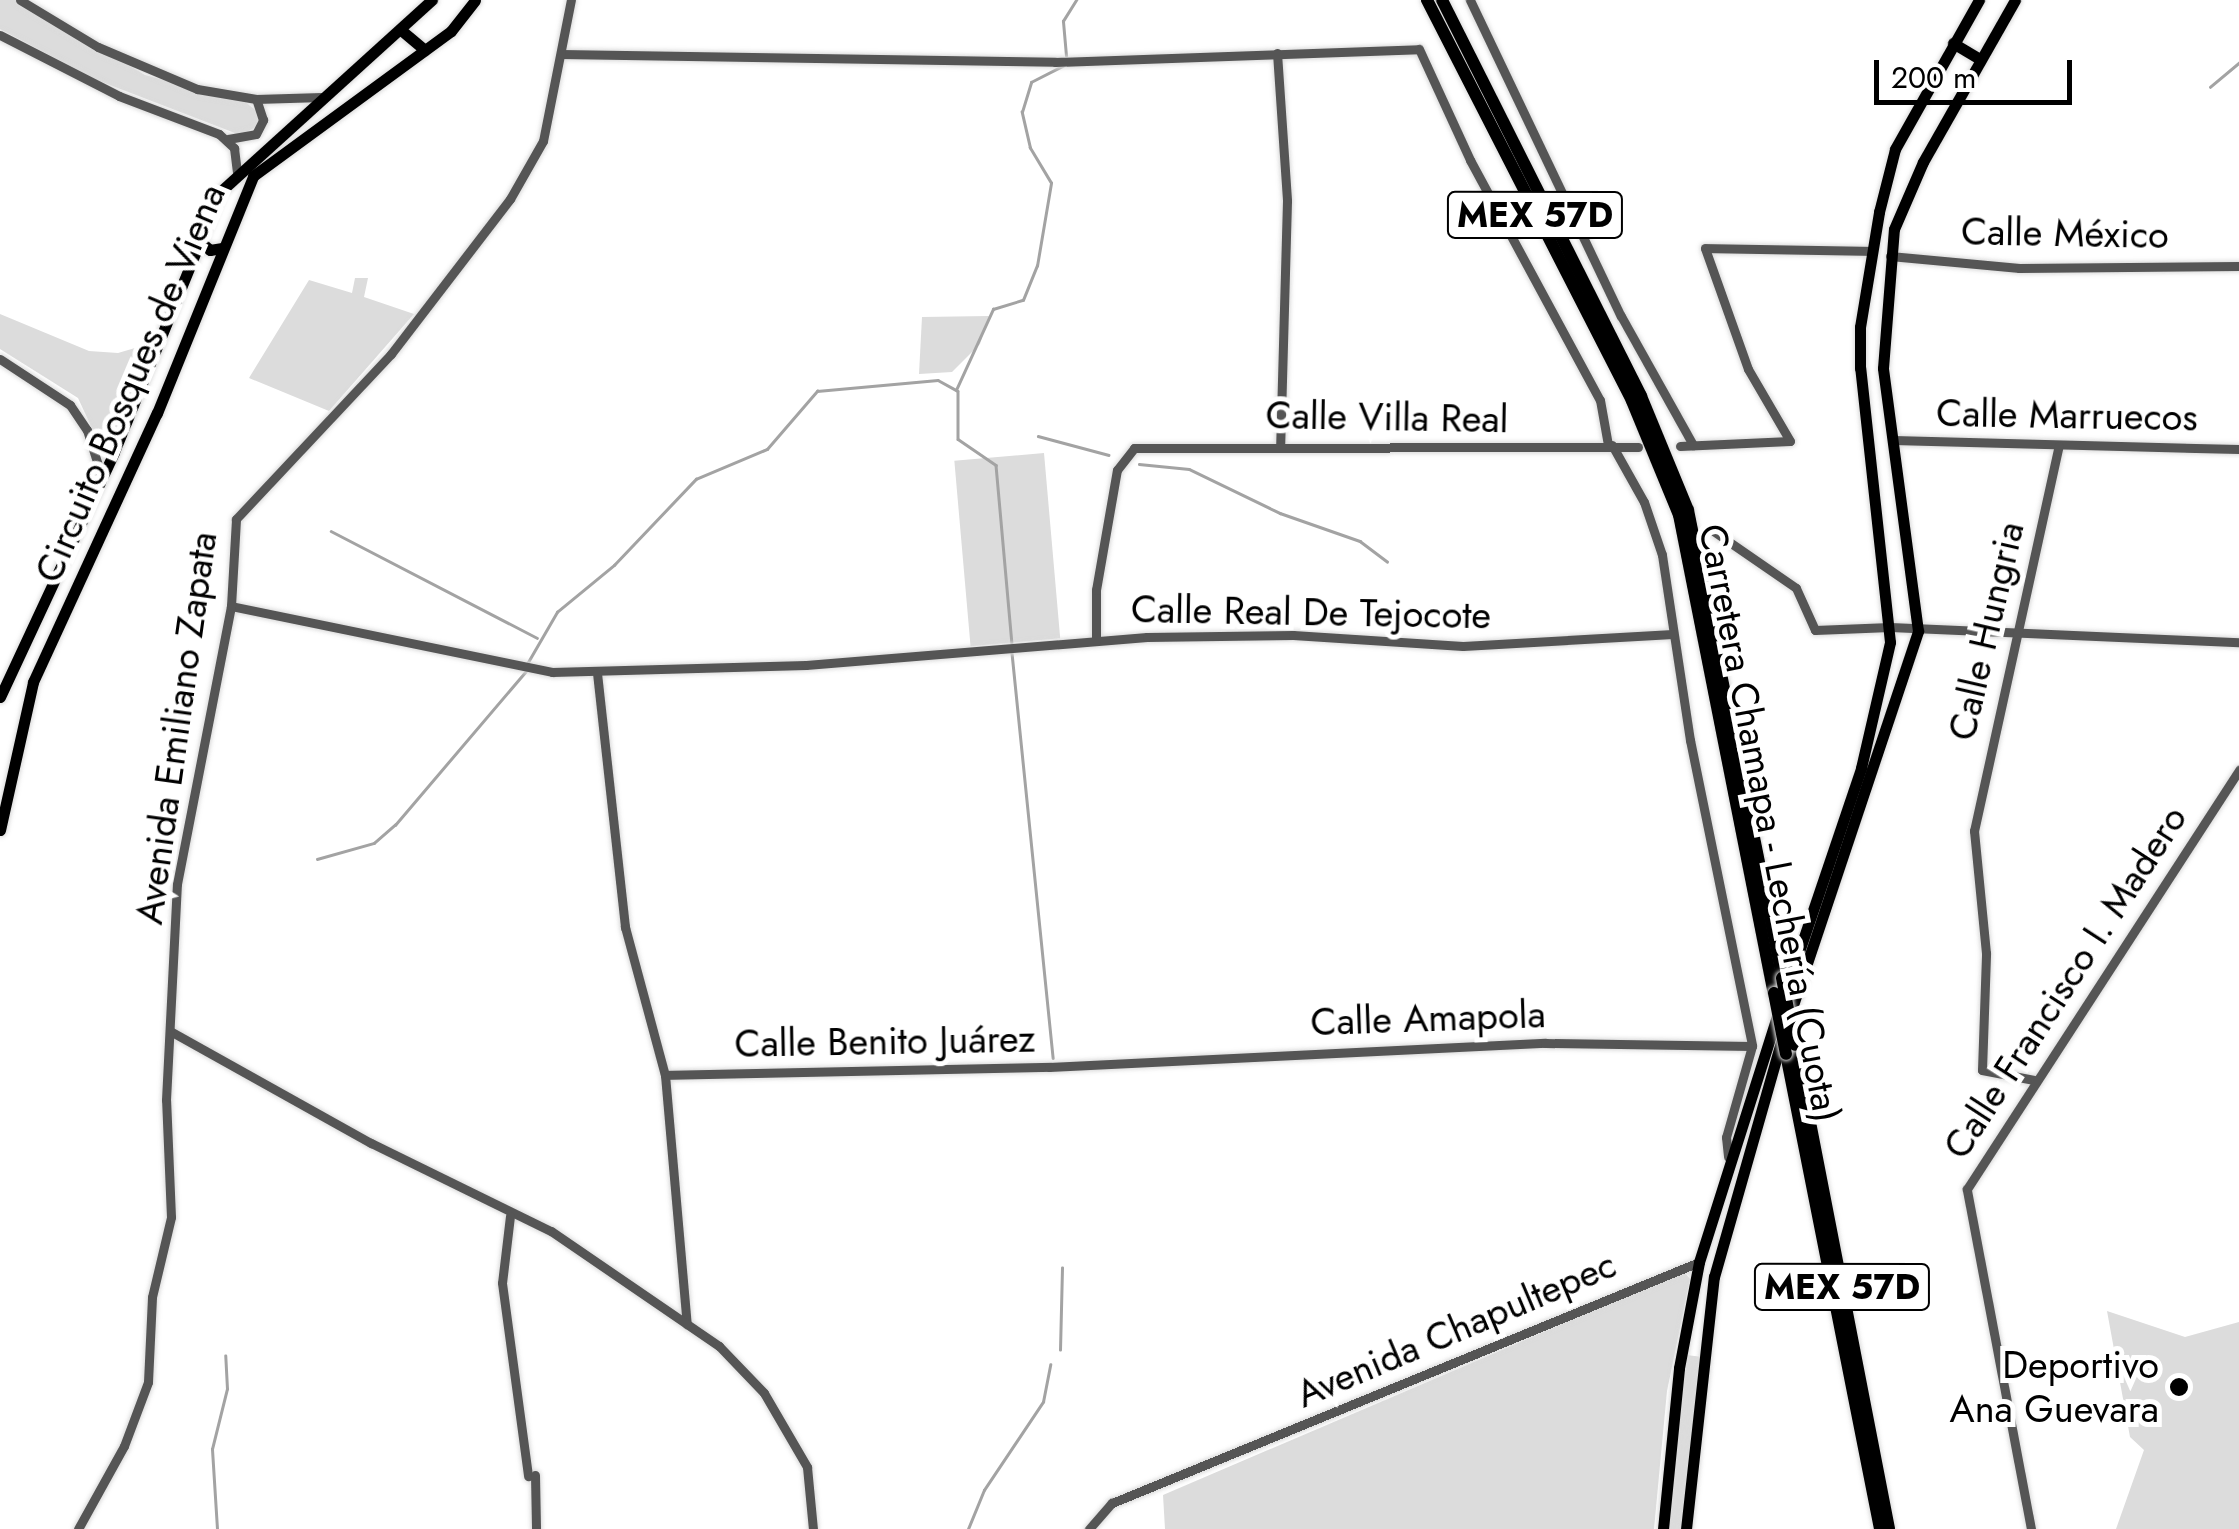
<!DOCTYPE html>
<html>
<head>
<meta charset="utf-8">
<style>
  body { margin:0 }
  #map { position:relative; width:2239px; height:1529px; overflow:hidden; background:#fff; font-family:Jost,sans-serif }
  div>[style] { position:absolute }
  .green>* { inset:0; background:#dcdcdc; transform-origin:0 0 }
  .stream>* { height:2.5px; margin:-1.25px; padding:0 1.25px; transform-origin:1.25px; border-radius:1.25px; background:#a3a3a3 }
  .roads { filter:drop-shadow(0 0 2px #dbdbdb) drop-shadow(0 0 2px #dbdbdb) }
  .minor>* { height:9px; margin:-4.5px; padding:0 4.5px; transform-origin:4.5px; border-radius:4.5px; background:#555 }
  .major>* { height:11px; margin:-5.5px; padding:0 5.5px; transform-origin:5.5px; border-radius:5.5px; background:#000 }
  .highway>* { height:12px; margin:-6px; padding:0 6px; transform-origin:6px; border-radius:6px; background:#000 }
  .bridges { filter:drop-shadow(0 0 2px #dbdbdb) drop-shadow(0 0 2px #dbdbdb) }
  .highway-bridge>* { height:12px; margin:-6px; padding:0 6px; transform-origin:6px; border-radius:6px; background:#000 }
  .dots>* { width:28px; height:28px; translate:-50% -50%; box-sizing:border-box; border:5px solid #fff; border-radius:50% }
  span { translate:-50% -50%; white-space:nowrap; text-align:center; line-height:1.15; -webkit-text-stroke:10px #fff; paint-order:stroke }
  .shield-label span { padding:2px 8px; background:#fff; border:2px solid; border-radius:8px; -webkit-text-stroke-width:0 }
  .shield-label { font-size:35px; color:#000; font-weight:700 }
  .street-label { font-size:38px; color:#000 }
  .poi-label { font-size:38px; color:#000 }
  .right { translate:-100% -50%; text-align:right }
  .scale { position:absolute; left:1874px; top:60px; width:198px; height:45px; box-sizing:border-box; border:5px solid #000; border-top:0; padding-left:12px; font-size:30px; line-height:35px; white-space:nowrap; color:#000; -webkit-text-stroke:8px #fff; paint-order:stroke }
</style>
</head>
<body>
<div id="map">
  <div class="green">
    <div style="clip-path:polygon(0 0,20px 0,145px 75px,244px 101px,258px 112px,258px 126px,240px 135px,97px 80px,0 29px)"></div>
    <div style="clip-path:polygon(355px 278px,368px 278px,364px 297px,414px 314px,329px 411px,249px 378px,309px 280px,352px 293px)"></div>
    <div style="clip-path:polygon(0 314px,89px 351px,118px 353px,152px 343px,109px 449px,101px 448px,78px 398px,0 349px)"></div>
    <div style="clip-path:polygon(989px 316px,980px 344px,952px 372px,919px 374px,922px 317px)"></div>
    <div style="left:1044px;top:453px;width:186px;height:90px;rotate:85deg"></div>
    <div style="clip-path:polygon(1684px 1272px,1690px 1279px,1667px 1391px,1654px 1529px,1165px 1529px,1163px 1495px)"></div>
    <div style="clip-path:polygon(2107px 1311px,2185px 1337px,2239px 1322px,2239px 1529px,2116px 1529px,2144px 1450px,2130px 1437px)"></div>
    <div style="clip-path:polygon(1687px 1355px,1702px 1357px,1683px 1529px,1665px 1529px)"></div>
  </div>
  <div class="stream">
    <div style="left:1066px;top:56px;width:35px;rotate:-95deg"></div>
    <div style="left:1063px;top:21px;width:25px;rotate:-58deg"></div>
    <div style="left:2210px;top:87px;width:38px;rotate:-40deg"></div>
    <div style="left:958px;top:391px;width:48px;rotate:90deg"></div>
    <div style="left:958px;top:439px;width:46px;rotate:34.4deg"></div>
    <div style="left:996px;top:465px;width:181px;rotate:84.9deg"></div>
    <div style="left:1038px;top:436px;width:73px;rotate:15deg"></div>
    <div style="left:1139px;top:464px;width:50px;rotate:5.7deg"></div>
    <div style="left:1189px;top:469px;width:101px;rotate:25.8deg"></div>
    <div style="left:1280px;top:513px;width:85px;rotate:19.3deg"></div>
    <div style="left:1360px;top:541px;width:34px;rotate:37deg"></div>
    <div style="left:331px;top:531px;width:232px;rotate:27.4deg"></div>
    <div style="left:1012px;top:653px;width:407px;rotate:84.2deg"></div>
    <div style="left:527px;top:664px;width:60px;rotate:-60deg"></div>
    <div style="left:557px;top:612px;width:74px;rotate:-39.5deg"></div>
    <div style="left:614px;top:565px;width:119px;rotate:-46.4deg"></div>
    <div style="left:696px;top:479px;width:77px;rotate:-22.9deg"></div>
    <div style="left:767px;top:449px;width:77px;rotate:-49.2deg"></div>
    <div style="left:817px;top:391px;width:121px;rotate:-5.2deg"></div>
    <div style="left:938px;top:380px;width:21px;rotate:29deg"></div>
    <div style="left:956px;top:390px;width:89px;rotate:-65.4deg"></div>
    <div style="left:993px;top:309px;width:31px;rotate:-17deg"></div>
    <div style="left:1023px;top:300px;width:37px;rotate:-68deg"></div>
    <div style="left:1037px;top:266px;width:84px;rotate:-80.4deg"></div>
    <div style="left:1051px;top:183px;width:41px;rotate:-121deg"></div>
    <div style="left:1030px;top:148px;width:37px;rotate:-103deg"></div>
    <div style="left:1022px;top:112px;width:31px;rotate:-73deg"></div>
    <div style="left:1031px;top:82px;width:36px;rotate:-27deg"></div>
    <div style="left:317px;top:859px;width:59px;rotate:-15.7deg"></div>
    <div style="left:374px;top:843px;width:28px;rotate:-41deg"></div>
    <div style="left:395px;top:825px;width:201px;rotate:-49.6deg"></div>
    <div style="left:1060px;top:1350px;width:82px;rotate:-88.6deg"></div>
    <div style="left:217px;top:1529px;width:80px;rotate:-93.6deg"></div>
    <div style="left:212px;top:1449px;width:62px;rotate:-76deg"></div>
    <div style="left:227px;top:1389px;width:33px;rotate:-93deg"></div>
    <div style="left:968px;top:1529px;width:42px;rotate:-67.7deg"></div>
    <div style="left:984px;top:1490px;width:106px;rotate:-56.2deg"></div>
    <div style="left:1043px;top:1402px;width:38px;rotate:-79deg"></div>
  </div>
  <div class="roads">
    <div class="minor">
      <div style="left:20px;top:0;width:91px;rotate:31.1deg"></div>
      <div style="left:98px;top:47px;width:108px;rotate:23deg"></div>
      <div style="left:197px;top:89px;width:60px;rotate:9.6deg"></div>
      <div style="left:256px;top:99px;width:66px;rotate:-1.7deg"></div>
      <div style="left:1470px;top:0;width:350px;rotate:64.5deg"></div>
      <div style="left:1621px;top:316px;width:148px;rotate:60.8deg"></div>
      <div style="left:0;top:35px;width:134px;rotate:27.1deg"></div>
      <div style="left:119px;top:96px;width:107px;rotate:20.8deg"></div>
      <div style="left:219px;top:134px;width:21px;rotate:43deg"></div>
      <div style="left:234px;top:148px;width:24px;rotate:83deg"></div>
      <div style="left:1277px;top:53px;width:148px;rotate:86.1deg"></div>
      <div style="left:1287px;top:201px;width:244px;rotate:91.6deg"></div>
      <div style="left:561px;top:54px;width:494px;rotate:0.9deg"></div>
      <div style="left:1055px;top:62px;width:364px;rotate:-2deg"></div>
      <div style="left:1419px;top:49px;width:122px;rotate:65.3deg"></div>
      <div style="left:1470px;top:160px;width:273px;rotate:61.6deg"></div>
      <div style="left:1600px;top:400px;width:46px;rotate:79.9deg"></div>
      <div style="left:228px;top:139px;width:28px;rotate:-10deg"></div>
      <div style="left:256px;top:134px;width:16px;rotate:-63deg"></div>
      <div style="left:263px;top:120px;width:22px;rotate:-108deg"></div>
      <div style="left:1890px;top:256px;width:130px;rotate:5.3deg"></div>
      <div style="left:2019px;top:268px;width:220px;rotate:-0.5deg"></div>
      <div style="left:0;top:359px;width:84px;rotate:33.3deg"></div>
      <div style="left:70px;top:405px;width:30px;rotate:56deg"></div>
      <div style="left:87px;top:430px;width:50px;rotate:72.6deg"></div>
      <div style="left:1893px;top:440px;width:346px;rotate:1.5deg"></div>
      <div style="left:1612px;top:445px;width:65px;rotate:60.7deg"></div>
      <div style="left:1644px;top:502px;width:56px;rotate:71.2deg"></div>
      <div style="left:1662px;top:555px;width:187px;rotate:81.4deg"></div>
      <div style="left:1690px;top:740px;width:312px;rotate:78.5deg"></div>
      <div style="left:1752px;top:1046px;width:95px;rotate:105.9deg"></div>
      <div style="left:1726px;top:1137px;width:20px;rotate:84deg"></div>
      <div style="left:1680px;top:446px;width:110px;rotate:-2.6deg"></div>
      <div style="left:1790px;top:441px;width:83px;rotate:-120.3deg"></div>
      <div style="left:1748px;top:369px;width:128px;rotate:-109.6deg"></div>
      <div style="left:1705px;top:248px;width:167px;rotate:1deg"></div>
      <div style="left:1712px;top:530px;width:102px;rotate:34.6deg"></div>
      <div style="left:1796px;top:588px;width:46px;rotate:65.7deg"></div>
      <div style="left:1815px;top:630px;width:75px;rotate:-2.3deg"></div>
      <div style="left:1890px;top:627px;width:349px;rotate:2.5deg"></div>
      <div style="left:231px;top:606px;width:328px;rotate:11.6deg"></div>
      <div style="left:552px;top:672px;width:254px;rotate:-1.6deg"></div>
      <div style="left:806px;top:665px;width:342px;rotate:-4.7deg"></div>
      <div style="left:1147px;top:637px;width:146px;rotate:-0.8deg"></div>
      <div style="left:1293px;top:635px;width:170px;rotate:3.7deg"></div>
      <div style="left:1463px;top:646px;width:210px;rotate:-3.3deg"></div>
      <div style="left:1096px;top:641px;width:51px;rotate:-90deg"></div>
      <div style="left:1096px;top:590px;width:122px;rotate:-80.1deg"></div>
      <div style="left:1117px;top:470px;width:28px;rotate:-52deg"></div>
      <div style="left:1134px;top:448px;width:504px;rotate:-0.11deg"></div>
      <div style="left:597px;top:673px;width:256px;rotate:83.7deg"></div>
      <div style="left:625px;top:927px;width:153px;rotate:74.9deg"></div>
      <div style="left:665px;top:1075px;width:250px;rotate:85deg"></div>
      <div style="left:172px;top:1032px;width:228px;rotate:29.2deg"></div>
      <div style="left:371px;top:1143px;width:200px;rotate:26.1deg"></div>
      <div style="left:551px;top:1231px;width:204px;rotate:34.4deg"></div>
      <div style="left:719px;top:1346px;width:65px;rotate:46.2deg"></div>
      <div style="left:764px;top:1393px;width:86px;rotate:59.8deg"></div>
      <div style="left:807px;top:1467px;width:62px;rotate:84.5deg"></div>
      <div style="left:665px;top:1075px;width:384px;rotate:-1.2deg"></div>
      <div style="left:1049px;top:1067px;width:497px;rotate:-2.8deg"></div>
      <div style="left:1545px;top:1043px;width:207px;rotate:0.8deg"></div>
      <div style="left:2034px;top:1080px;width:53px;rotate:-169.1deg"></div>
      <div style="left:1982px;top:1070px;width:117px;rotate:-88deg"></div>
      <div style="left:1986px;top:953px;width:123px;rotate:-95.6deg"></div>
      <div style="left:1974px;top:831px;width:394px;rotate:-77.6deg"></div>
      <div style="left:510px;top:1216px;width:67px;rotate:96.8deg"></div>
      <div style="left:502px;top:1283px;width:195px;rotate:82.3deg"></div>
      <div style="left:535px;top:1475px;width:54px;rotate:88.9deg"></div>
      <div style="left:78px;top:1529px;width:95px;rotate:-61deg"></div>
      <div style="left:124px;top:1446px;width:68px;rotate:-69.4deg"></div>
      <div style="left:148px;top:1382px;width:85px;rotate:-87.3deg"></div>
      <div style="left:152px;top:1297px;width:82px;rotate:-76.6deg"></div>
      <div style="left:171px;top:1217px;width:117px;rotate:-92.4deg"></div>
      <div style="left:166px;top:1100px;width:216px;rotate:-87.1deg"></div>
      <div style="left:177px;top:884px;width:283px;rotate:-79deg"></div>
      <div style="left:231px;top:606px;width:87px;rotate:-86.7deg"></div>
      <div style="left:236px;top:519px;width:226px;rotate:-46.8deg"></div>
      <div style="left:391px;top:354px;width:195px;rotate:-52.5deg"></div>
      <div style="left:510px;top:199px;width:67px;rotate:-60.4deg"></div>
      <div style="left:543px;top:141px;width:144px;rotate:-78.8deg"></div>
      <div style="left:1089px;top:1529px;width:35px;rotate:-49deg"></div>
      <div style="left:1112px;top:1503px;width:635px;rotate:-22.32deg"></div>
      <div style="left:2031px;top:1529px;width:346px;rotate:-100.7deg"></div>
      <div style="left:1967px;top:1189px;width:500px;rotate:-57deg"></div>
    </div>
    <div class="major">
      <div style="left:401px;top:30px;width:31px;rotate:40deg"></div>
      <div style="left:1953px;top:43px;width:31px;rotate:31deg"></div>
      <div style="left:197px;top:239px;width:17px;rotate:40deg"></div>
      <div style="left:210px;top:250px;width:11px;rotate:-10deg"></div>
      <div style="left:0;top:697px;width:270px;rotate:-65deg"></div>
      <div style="left:114px;top:452px;width:281px;rotate:-67.8deg"></div>
      <div style="left:220px;top:192px;width:286px;rotate:-42.2deg"></div>
      <div style="left:0;top:830px;width:152px;rotate:-77.4deg"></div>
      <div style="left:33px;top:682px;width:296px;rotate:-65.3deg"></div>
      <div style="left:157px;top:413px;width:256px;rotate:-67.9deg"></div>
      <div style="left:253px;top:176px;width:245px;rotate:-36.2deg"></div>
      <div style="left:451px;top:31px;width:39px;rotate:-52deg"></div>
      <div style="left:1784px;top:996px;width:241px;rotate:-71.3deg"></div>
      <div style="left:1861px;top:768px;width:129px;rotate:-77deg"></div>
      <div style="left:1890px;top:642px;width:276px;rotate:-96.2deg"></div>
      <div style="left:1860px;top:368px;width:41px;rotate:-90deg"></div>
      <div style="left:1860px;top:327px;width:117px;rotate:-80.6deg"></div>
      <div style="left:1879px;top:212px;width:65px;rotate:-75.7deg"></div>
      <div style="left:1895px;top:149px;width:171px;rotate:-60.6deg"></div>
      <div style="left:1789px;top:1017px;width:407px;rotate:-71.5deg"></div>
      <div style="left:1918px;top:631px;width:265px;rotate:-97.6deg"></div>
      <div style="left:1883px;top:368px;width:139px;rotate:-85.5deg"></div>
      <div style="left:1894px;top:229px;width:73px;rotate:-66.6deg"></div>
      <div style="left:1923px;top:162px;width:186px;rotate:-60.4deg"></div>
      <div style="left:1663px;top:1529px;width:162px;rotate:-84.3deg"></div>
      <div style="left:1679px;top:1368px;width:108px;rotate:-79.3deg"></div>
      <div style="left:1699px;top:1262px;width:261px;rotate:-72.4deg"></div>
      <div style="left:1686px;top:1529px;width:254px;rotate:-83.7deg"></div>
      <div style="left:1714px;top:1277px;width:252px;rotate:-74.1deg"></div>
    </div>
    <div class="highway">
      <div style="left:1427px;top:0;width:450px;rotate:62.9deg"></div>
      <div style="left:1632px;top:401px;width:123px;rotate:67.6deg"></div>
      <div style="left:1679px;top:515px;width:487px;rotate:78.8deg"></div>
      <div style="left:1442px;top:0;width:443px;rotate:63.3deg"></div>
      <div style="left:1641px;top:396px;width:123px;rotate:67.6deg"></div>
      <div style="left:1688px;top:510px;width:477px;rotate:78.6deg"></div>
      <div style="left:1795px;top:1045px;width:493px;rotate:79deg"></div>
      <div style="left:1786px;top:1054px;width:484px;rotate:78.8deg"></div>
    </div>
  </div>
  <div class="bridges">
    <div class="highway-bridge">
      <div style="left:1782px;top:978px;width:68px;rotate:79deg"></div>
      <div style="left:1774px;top:993px;width:62px;rotate:78.9deg"></div>
    </div>
  </div>
  <div class="dots">
    <div style="left:2179px;top:1387px;background:#000"></div>
  </div>
  <div class="shield-label">
    <span style="left:1535px;top:215px">MEX 57D</span>
    <span style="left:1842px;top:1287px">MEX 57D</span>
  </div>
  <div class="street-label">
    <span style="left:2065px;top:233px;rotate:1deg">Calle México</span>
    <span style="left:130px;top:383px;rotate:-67deg">Circuito Bosques de Viena</span>
    <span style="left:2067px;top:415px;rotate:1deg">Calle Marruecos</span>
    <span style="left:1387px;top:417px;rotate:1deg">Calle Villa Real</span>
    <span style="left:1311px;top:612px;rotate:1deg">Calle Real De Tejocote</span>
    <span style="left:1986px;top:631px;rotate:-77deg">Calle Hungria</span>
    <span style="left:176px;top:728px;rotate:-82deg">Avenida Emiliano Zapata</span>
    <span style="left:1770px;top:823px;rotate:79deg">Carretera Chamapa - Lechería (Cuota)</span>
    <span style="left:2065px;top:982px;rotate:-57deg">Calle Francisco I. Madero</span>
    <span style="left:1428px;top:1018px;rotate:-2deg">Calle Amapola</span>
    <span style="left:885px;top:1041px;rotate:-1deg">Calle Benito Juárez</span>
    <span style="left:1456px;top:1329px;rotate:-23deg">Avenida Chapultepec</span>
  </div>
  <div class="poi-label">
    <span class="right" style="left:2159px;top:1387px">Deportivo<br>Ana Guevara</span>
  </div>
  <div class="scale">200 m</div>
</div>
</body>
</html>
